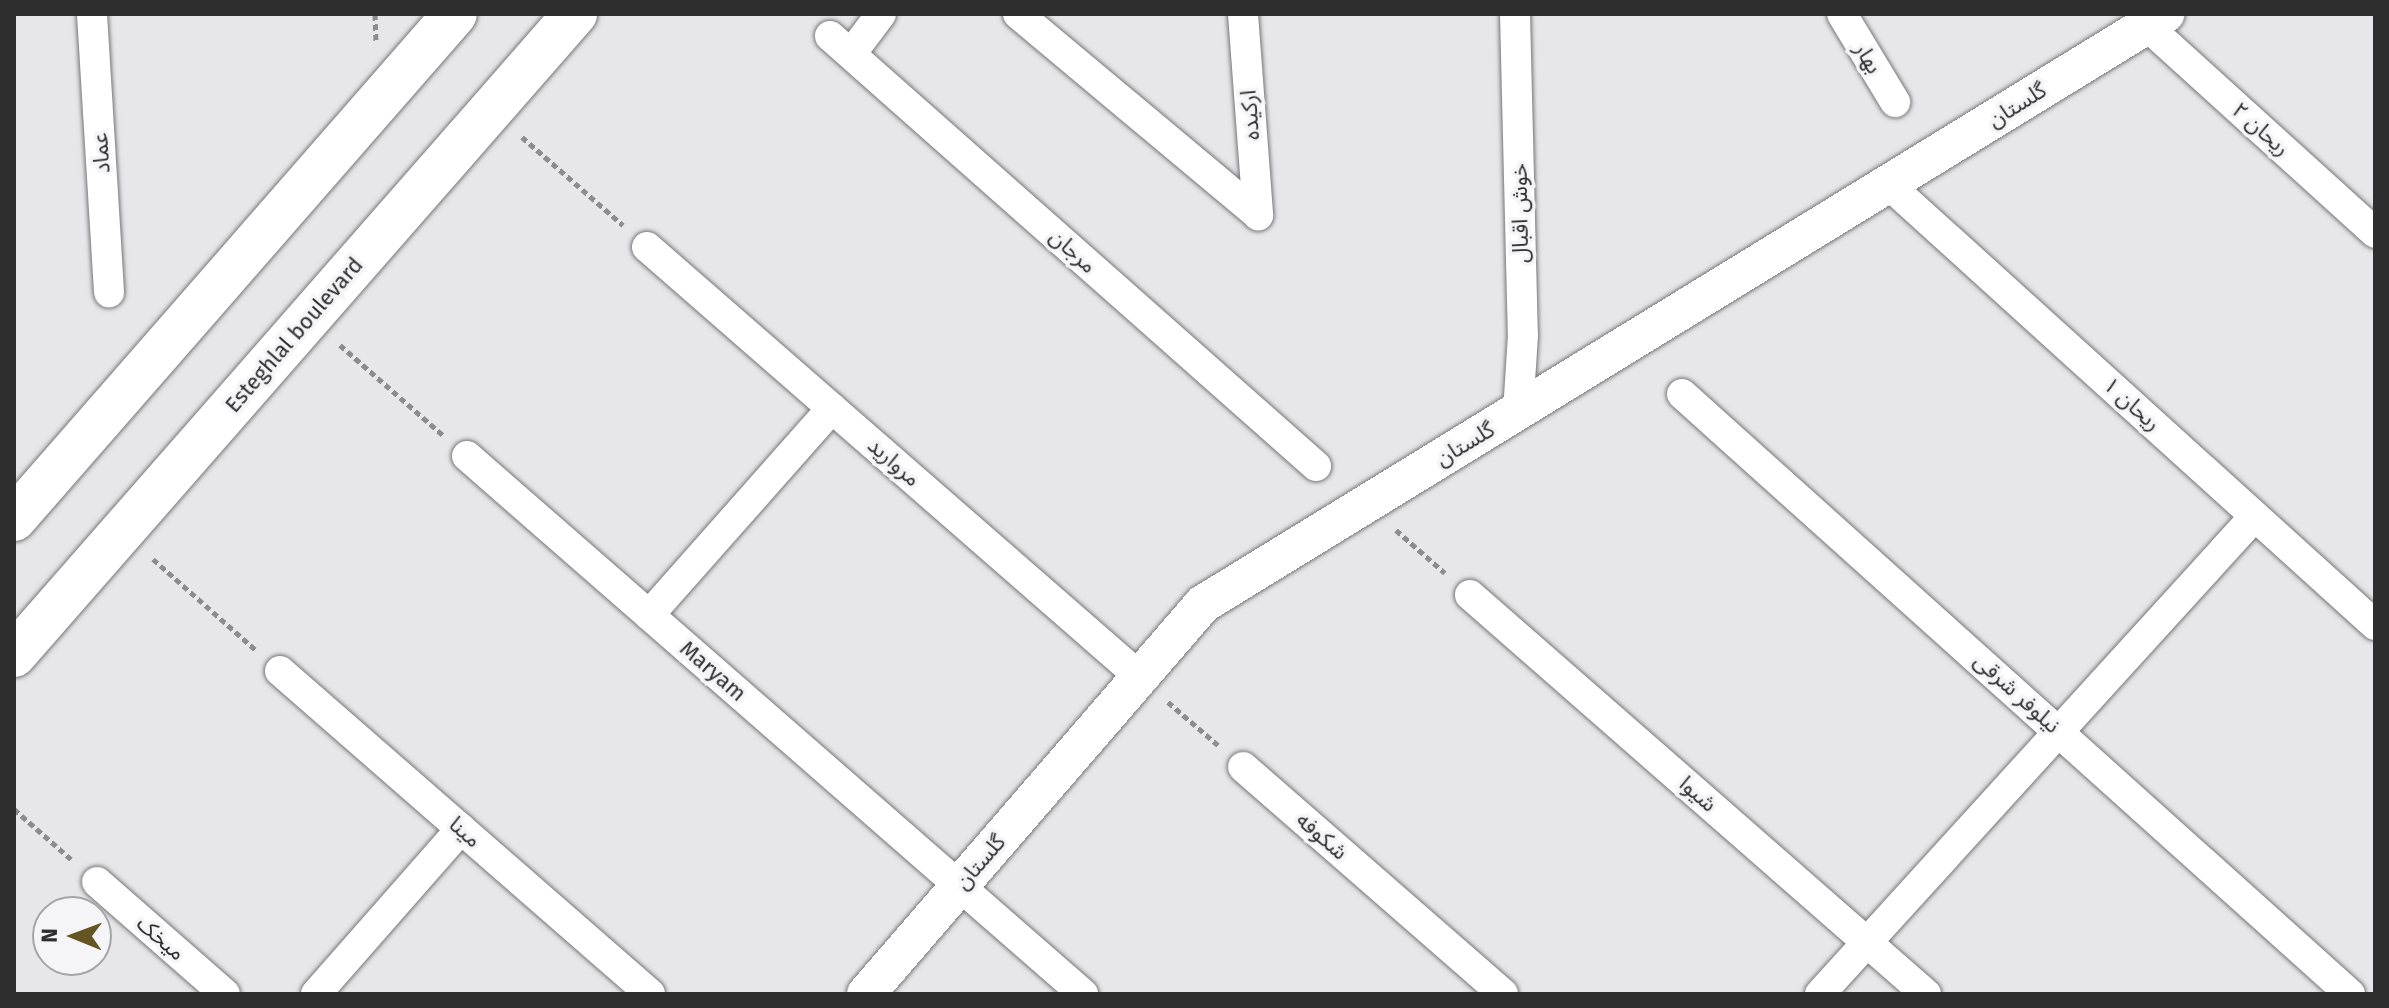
<!DOCTYPE html>
<html>
<head>
<meta charset="utf-8">
<style>
  body { margin:0 }
  #map { position:relative; width:2389px; height:1008px; overflow:hidden; background:#e7e7e9; font-family:"Fira Sans","Noto Sans Arabic",sans-serif }
  div>[style] { position:absolute }
  .path>* { height:5px; margin-top:-2.5px; transform-origin:0; background:repeating-linear-gradient(90deg,#8c8c8d 0 6px,transparent 0 10px) }
  .roads { filter:drop-shadow(0 0 2px #767678) drop-shadow(0 0 2px #767678) }
  .minor>* { height:30px; margin:-15px; padding:0 15px; transform-origin:15px; border-radius:15px; background:#fff }
  .tertiary>* { height:38px; margin:-19px; padding:0 19px; transform-origin:19px; border-radius:19px; background:#fff }
  .secondary>* { height:44px; margin:-22px; padding:0 22px; transform-origin:22px; border-radius:22px; background:#fff }
  span { translate:-50% -50%; white-space:nowrap; text-align:center; line-height:1.15; -webkit-text-stroke:7px #f5f5f7; paint-order:stroke }
  .street-label { font-size:22px; color:#2e2e2f }
  .frame { position:absolute; inset:0; border:16px solid #2e2e2f; pointer-events:none }
  .north { position:absolute; left:32px; top:896px; width:80px; height:80px; box-sizing:border-box; background:#f5f5f7; border:2px solid #a5a5a7; border-radius:50%; rotate:271deg; font-size:22px; font-weight:700; line-height:32px; text-align:center; color:#2e2e2f }
  .north::after { content:''; display:block; margin:auto; width:28px; height:36px; background:#655522; clip-path:polygon(50% 0,100% 100%,50% 72%,0 100%) }
</style>
</head>
<body>
<div id="map">
  <div class="path">
    <div style="left:375px;top:14px;width:27px;rotate:88deg"></div>
    <div style="left:522px;top:137px;width:134px;rotate:41.1deg"></div>
    <div style="left:340px;top:345px;width:138px;rotate:41.2deg"></div>
    <div style="left:1396px;top:530px;width:65px;rotate:41.3deg"></div>
    <div style="left:153px;top:559px;width:137px;rotate:41.5deg"></div>
    <div style="left:1168px;top:702px;width:66px;rotate:40.7deg"></div>
    <div style="left:14px;top:809px;width:79px;rotate:41.4deg"></div>
  </div>
  <div class="roads">
    <div class="minor">
      <div style="left:92px;top:14px;width:279px;rotate:86.5deg"></div>
      <div style="left:1018px;top:14px;width:313px;rotate:39.9deg"></div>
      <div style="left:1243px;top:14px;width:202px;rotate:85.7deg"></div>
      <div style="left:1515px;top:14px;width:321px;rotate:88.6deg"></div>
      <div style="left:1523px;top:335px;width:77px;rotate:93.7deg"></div>
      <div style="left:1842px;top:14px;width:103px;rotate:58.9deg"></div>
      <div style="left:2147px;top:26px;width:308px;rotate:42.2deg"></div>
      <div style="left:830px;top:36px;width:649px;rotate:41.5deg"></div>
      <div style="left:851px;top:54px;width:50px;rotate:-53.1deg"></div>
      <div style="left:1888px;top:184px;width:657px;rotate:42.16deg"></div>
      <div style="left:647px;top:247px;width:654px;rotate:41.1deg"></div>
      <div style="left:1682px;top:394px;width:898px;rotate:41.93deg"></div>
      <div style="left:467px;top:456px;width:818px;rotate:41.13deg"></div>
      <div style="left:1470px;top:595px;width:606px;rotate:41.19deg"></div>
      <div style="left:649px;top:615px;width:276px;rotate:-48.5deg"></div>
      <div style="left:280px;top:671px;width:491px;rotate:41.1deg"></div>
      <div style="left:1243px;top:767px;width:345px;rotate:41.1deg"></div>
      <div style="left:97px;top:882px;width:170px;rotate:41.2deg"></div>
      <div style="left:316px;top:994px;width:220px;rotate:-48.7deg"></div>
      <div style="left:1820px;top:994px;width:646px;rotate:-47.7deg"></div>
    </div>
    <div class="tertiary">
      <div style="left:866px;top:994px;width:515px;rotate:-49.17deg"></div>
      <div style="left:1203px;top:604px;width:1129px;rotate:-31.52deg"></div>
    </div>
    <div class="secondary">
      <div style="left:14px;top:519px;width:670px;rotate:-48.87deg"></div>
      <div style="left:14px;top:655px;width:852px;rotate:-48.81deg"></div>
    </div>
  </div>
  <div class="street-label">
    <span style="left:1868px;top:58px;rotate:59deg">بهار</span>
    <span style="left:2017px;top:105px;rotate:-32deg">گلستان</span>
    <span style="left:1250px;top:115px;rotate:-94deg">ارکیده</span>
    <span style="left:2261px;top:129px;rotate:42deg">ریحان ۲</span>
    <span style="left:101px;top:153px;rotate:-94deg">عماد</span>
    <span style="left:1520px;top:213px;rotate:-91deg">خوش اقبال</span>
    <span style="left:1073px;top:251px;rotate:42deg">مرجان</span>
    <span style="left:294px;top:335px;rotate:-49deg">Esteghlal boulevard</span>
    <span style="left:2132px;top:404px;rotate:42deg">ریحان ۱</span>
    <span style="left:1465px;top:444px;rotate:-31deg">گلستان</span>
    <span style="left:894px;top:462px;rotate:41deg">مروارید</span>
    <span style="left:713px;top:671px;rotate:41deg">Maryam</span>
    <span style="left:2017px;top:693px;rotate:42deg">نیلوفر شرقی</span>
    <span style="left:1698px;top:794px;rotate:41deg">شیوا</span>
    <span style="left:465px;top:832px;rotate:41deg">مینا</span>
    <span style="left:1322px;top:836px;rotate:41deg">شکوفه</span>
    <span style="left:980px;top:862px;rotate:-49deg">گلستان</span>
    <span style="left:161px;top:938px;rotate:41deg">میخک</span>
  </div>
  <div class="frame"></div>
  <div class="north">N</div>
</div>
</body>
</html>
